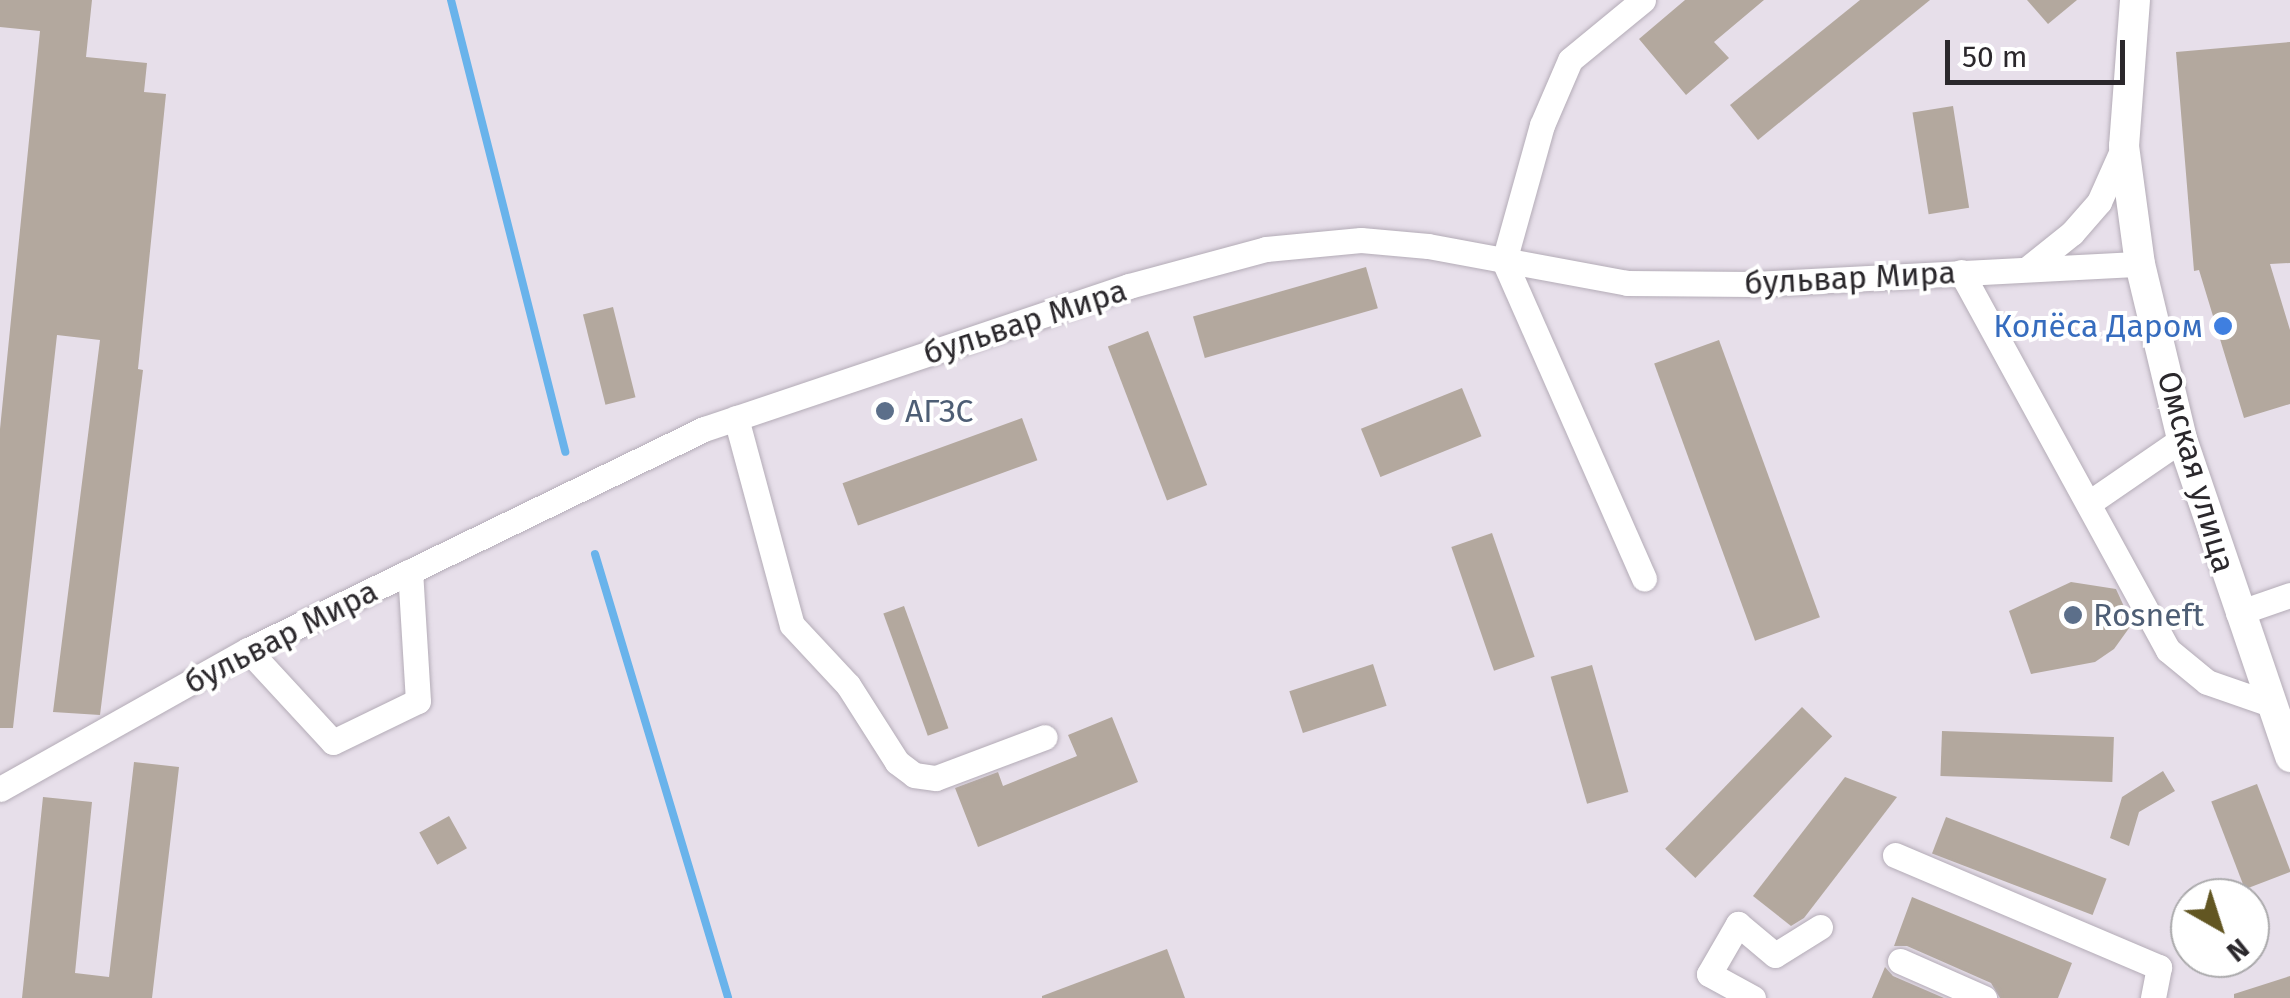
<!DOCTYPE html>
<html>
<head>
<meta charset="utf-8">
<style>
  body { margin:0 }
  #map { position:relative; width:2290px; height:998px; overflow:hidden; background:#e7dfea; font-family:"Fira Sans",sans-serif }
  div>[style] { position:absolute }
  .stream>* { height:8px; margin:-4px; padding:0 4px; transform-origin:4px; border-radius:4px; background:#69b3eb }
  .building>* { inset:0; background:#b3a89e; transform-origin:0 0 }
  .roads { filter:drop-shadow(0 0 2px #b4acb7) drop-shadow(0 0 2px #b4acb7) }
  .minor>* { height:25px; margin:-12.5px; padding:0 12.5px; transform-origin:12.5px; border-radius:12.5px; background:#fff }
  .major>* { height:30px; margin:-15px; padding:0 15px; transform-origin:15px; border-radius:15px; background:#fff }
  .dots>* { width:28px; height:28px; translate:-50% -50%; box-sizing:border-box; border:5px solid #fff; border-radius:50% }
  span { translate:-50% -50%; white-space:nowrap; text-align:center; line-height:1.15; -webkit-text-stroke:8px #fff; paint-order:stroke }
  .street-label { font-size:32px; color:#2b282c }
  .shop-label { font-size:32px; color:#366cbe }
  .right { translate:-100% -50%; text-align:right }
  .service-label { font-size:32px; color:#4e5e75 }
  .left { translate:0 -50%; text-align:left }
  .north { position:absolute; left:2170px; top:878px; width:100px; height:100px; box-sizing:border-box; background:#fff; border:2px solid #aaa9ab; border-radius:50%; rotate:141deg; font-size:28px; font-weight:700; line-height:40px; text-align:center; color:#2b282c }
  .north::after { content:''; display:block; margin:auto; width:35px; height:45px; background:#625622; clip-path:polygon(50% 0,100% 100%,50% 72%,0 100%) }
  .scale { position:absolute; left:1945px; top:40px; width:180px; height:45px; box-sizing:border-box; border:5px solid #2b282c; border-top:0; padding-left:12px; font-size:30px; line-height:35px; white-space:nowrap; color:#2b282c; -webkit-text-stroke:8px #fff; paint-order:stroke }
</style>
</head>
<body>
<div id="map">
  <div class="stream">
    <div style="left:451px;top:0;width:466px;rotate:75.8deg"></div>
    <div style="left:595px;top:554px;width:463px;rotate:73.3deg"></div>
  </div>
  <div class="building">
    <div style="clip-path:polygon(0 0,92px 0,86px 57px,147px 63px,144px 92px,166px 94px,138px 369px,143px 370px,100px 715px,53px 712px,100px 340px,57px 335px,13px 728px,0 728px,0 429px,40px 31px,0 27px)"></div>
    <div style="clip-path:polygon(1685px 0,1764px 0,1714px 42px,1729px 58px,1686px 95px,1639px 39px)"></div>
    <div style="clip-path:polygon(1860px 0,1930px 0,1758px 140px,1730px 105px)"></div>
    <div style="clip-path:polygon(2027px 0,2077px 0,2048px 24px)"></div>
    <div style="clip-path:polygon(2290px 42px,2290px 263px,2270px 264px,2290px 330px,2290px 404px,2244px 418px,2199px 270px,2194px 271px,2176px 52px)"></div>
    <div style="left:1953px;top:106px;width:103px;height:41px;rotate:81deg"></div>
    <div style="left:1366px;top:267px;width:43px;height:180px;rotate:74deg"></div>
    <div style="left:613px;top:307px;width:93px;height:31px;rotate:76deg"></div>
    <div style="left:1148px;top:331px;width:165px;height:43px;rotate:69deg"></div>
    <div style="left:1719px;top:340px;width:295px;height:69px;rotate:70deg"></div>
    <div style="left:1462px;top:388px;width:52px;height:109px;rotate:68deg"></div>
    <div style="left:1022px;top:418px;width:45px;height:191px;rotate:70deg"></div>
    <div style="left:1492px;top:533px;width:131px;height:43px;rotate:71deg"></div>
    <div style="clip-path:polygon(2071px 582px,2116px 589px,2132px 624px,2114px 649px,2095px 662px,2031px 674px,2009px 611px)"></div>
    <div style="left:904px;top:606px;width:130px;height:22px;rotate:70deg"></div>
    <div style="left:1373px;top:664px;width:44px;height:88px;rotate:72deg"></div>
    <div style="left:1592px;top:665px;width:132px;height:43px;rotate:74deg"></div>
    <div style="left:1802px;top:707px;width:42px;height:197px;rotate:44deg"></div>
    <div style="clip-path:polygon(1112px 717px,1138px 782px,978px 847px,955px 788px,998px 772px,1003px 786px,1077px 756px,1068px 735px)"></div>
    <div style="left:1942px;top:731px;width:172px;height:45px;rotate:2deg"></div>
    <div style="clip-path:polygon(134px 762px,179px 767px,152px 998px,22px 998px,43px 797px,92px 802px,75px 973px,109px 977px)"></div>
    <div style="clip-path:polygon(2163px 771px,2175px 791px,2139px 812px,2129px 846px,2110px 838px,2122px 797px)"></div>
    <div style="clip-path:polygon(1845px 777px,1897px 797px,1804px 918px,1791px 926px,1753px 896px)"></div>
    <div style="left:2257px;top:784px;width:94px;height:49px;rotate:69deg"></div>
    <div style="left:449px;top:816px;width:37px;height:34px;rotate:61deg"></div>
    <div style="left:1946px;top:817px;width:172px;height:39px;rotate:21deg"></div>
    <div style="clip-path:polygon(1912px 897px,2072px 963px,2058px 998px,2000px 998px,1991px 983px,1907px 946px,1894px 946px)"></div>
    <div style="clip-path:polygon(1167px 949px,1185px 998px,1042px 998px,1042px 996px)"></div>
    <div style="clip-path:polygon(1885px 967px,1893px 976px,1944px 998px,1872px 998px)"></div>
    <div style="clip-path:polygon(2290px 976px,2290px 998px,2234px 998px,2234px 994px)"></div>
  </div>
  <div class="roads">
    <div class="minor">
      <div style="left:1643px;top:0;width:94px;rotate:140.6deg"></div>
      <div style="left:1570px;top:60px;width:71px;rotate:113.3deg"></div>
      <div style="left:1542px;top:125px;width:141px;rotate:105.6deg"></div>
      <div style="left:1504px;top:261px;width:347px;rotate:66.2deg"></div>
      <div style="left:2027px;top:269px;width:58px;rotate:-38.7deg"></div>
      <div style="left:2072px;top:233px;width:41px;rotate:-48.9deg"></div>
      <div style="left:2099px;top:202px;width:61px;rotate:-65.9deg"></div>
      <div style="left:1961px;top:272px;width:431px;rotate:61.3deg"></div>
      <div style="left:2168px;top:650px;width:50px;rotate:39.4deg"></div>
      <div style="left:2207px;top:682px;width:67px;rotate:19.2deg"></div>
      <div style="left:736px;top:418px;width:214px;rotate:74.9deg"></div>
      <div style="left:792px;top:625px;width:82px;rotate:47deg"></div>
      <div style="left:848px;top:685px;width:91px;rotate:57.5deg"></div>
      <div style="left:897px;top:762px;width:21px;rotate:37deg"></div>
      <div style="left:914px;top:775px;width:22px;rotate:8deg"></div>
      <div style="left:936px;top:778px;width:116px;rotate:-20.6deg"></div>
      <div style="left:2089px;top:503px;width:113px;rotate:-34.5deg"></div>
      <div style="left:2238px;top:613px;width:55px;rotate:-19.1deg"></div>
      <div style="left:248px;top:650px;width:125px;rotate:47.3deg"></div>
      <div style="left:333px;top:742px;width:94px;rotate:-25.8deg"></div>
      <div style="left:418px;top:701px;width:130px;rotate:-93.5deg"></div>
      <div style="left:0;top:789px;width:284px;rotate:-29.3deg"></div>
      <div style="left:248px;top:650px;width:507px;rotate:-25.86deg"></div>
      <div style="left:704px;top:429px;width:448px;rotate:-18.6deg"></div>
      <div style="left:1129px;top:286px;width:142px;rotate:-15.1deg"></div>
      <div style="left:1266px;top:249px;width:95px;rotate:-5.4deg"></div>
      <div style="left:1361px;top:240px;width:67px;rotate:5.1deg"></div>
      <div style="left:1428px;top:246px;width:202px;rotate:10.5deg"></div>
      <div style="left:1627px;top:283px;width:127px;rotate:0.5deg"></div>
      <div style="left:1754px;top:284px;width:387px;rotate:-3deg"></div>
      <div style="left:1895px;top:855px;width:287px;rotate:23deg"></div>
      <div style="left:2159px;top:967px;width:32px;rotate:101deg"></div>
      <div style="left:1900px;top:961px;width:92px;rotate:23.8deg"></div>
      <div style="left:1753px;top:998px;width:50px;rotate:-151.4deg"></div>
      <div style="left:1709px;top:974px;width:58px;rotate:-59.9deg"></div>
      <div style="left:1738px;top:924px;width:48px;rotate:40deg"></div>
      <div style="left:1775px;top:955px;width:53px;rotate:-31.9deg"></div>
    </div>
    <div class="major">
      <div style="left:2135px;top:0;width:146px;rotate:94.3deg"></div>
      <div style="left:2124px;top:146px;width:119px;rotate:82.3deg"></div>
      <div style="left:2140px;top:264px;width:180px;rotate:76.5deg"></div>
      <div style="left:2182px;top:439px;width:336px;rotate:71.2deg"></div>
    </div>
  </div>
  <div class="dots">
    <div style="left:2223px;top:326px;background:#3f7fe0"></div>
    <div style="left:885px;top:411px;background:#5c6f8a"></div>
    <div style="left:2073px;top:615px;background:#5c6f8a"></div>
  </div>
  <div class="street-label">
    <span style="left:1850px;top:278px;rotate:-3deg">бульвар Мира</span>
    <span style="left:1025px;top:322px;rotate:-18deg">бульвар Мира</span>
    <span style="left:2196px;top:472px;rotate:74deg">Омская улица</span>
    <span style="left:281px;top:637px;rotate:-27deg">бульвар Мира</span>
  </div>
  <div class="shop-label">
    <span class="right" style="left:2203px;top:326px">Колёса Даром</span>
  </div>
  <div class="service-label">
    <span class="left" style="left:905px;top:411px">АГЗС</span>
    <span class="left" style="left:2093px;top:615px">Rosneft</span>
  </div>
  <div class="north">N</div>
  <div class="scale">50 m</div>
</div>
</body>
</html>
